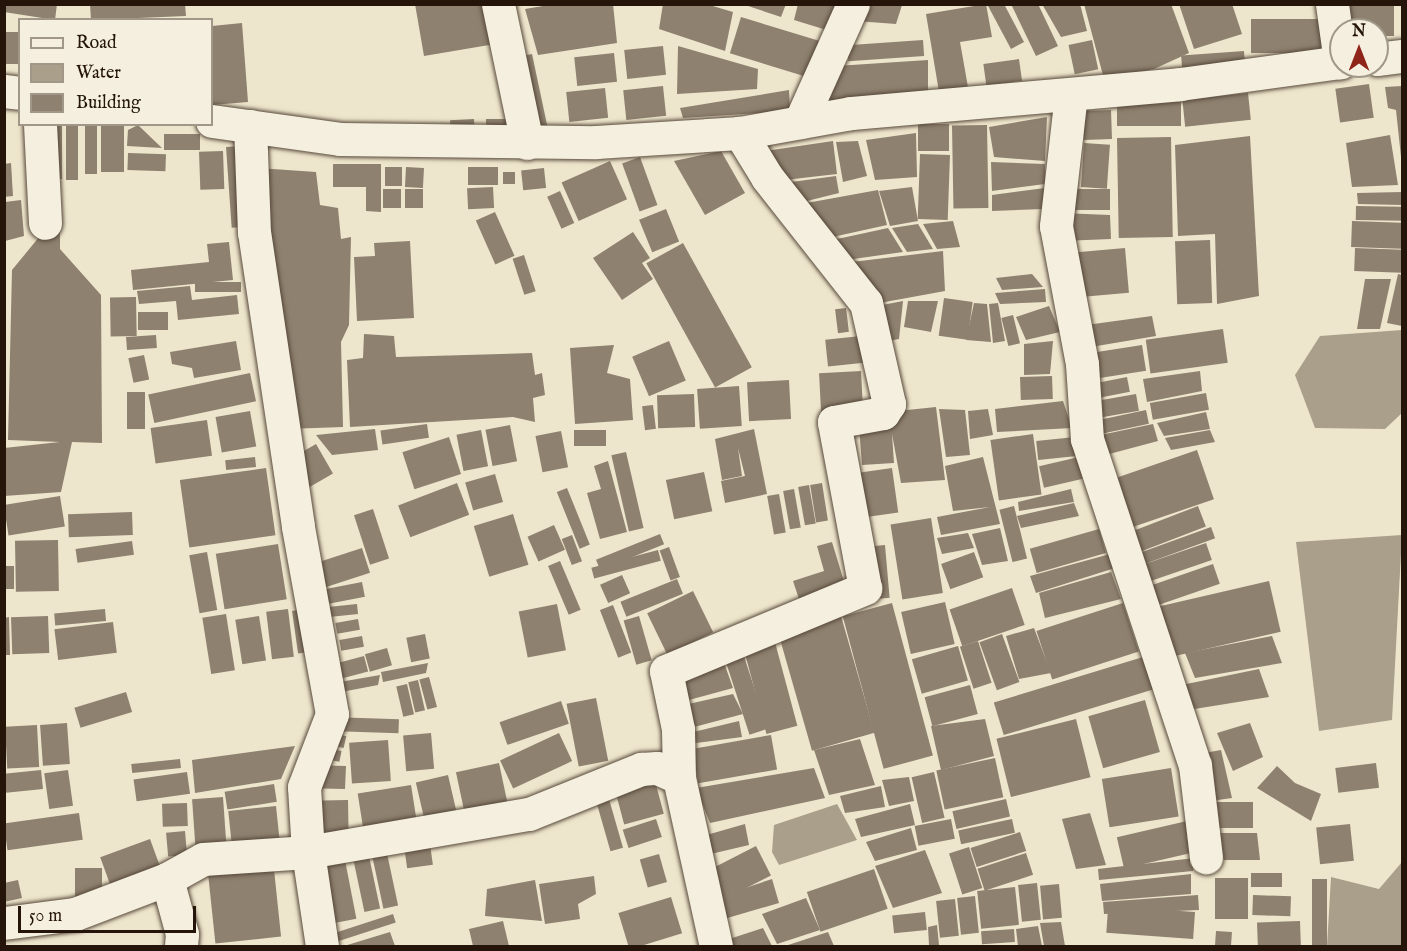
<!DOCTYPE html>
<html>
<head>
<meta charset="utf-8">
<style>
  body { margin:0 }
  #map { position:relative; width:1407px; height:951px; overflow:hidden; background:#eee6cc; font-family:"IM FELL English",serif }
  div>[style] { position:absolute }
  .water>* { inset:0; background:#aa9f8a }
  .building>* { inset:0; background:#8e816f; transform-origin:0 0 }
  .roads { filter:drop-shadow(0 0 2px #57483a) drop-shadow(0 0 2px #57483a) }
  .minor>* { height:33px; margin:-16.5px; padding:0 16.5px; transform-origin:16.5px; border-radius:16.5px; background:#f4efde }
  span { translate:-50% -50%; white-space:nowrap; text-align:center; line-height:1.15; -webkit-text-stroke:4.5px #f4efde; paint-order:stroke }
  .frame { position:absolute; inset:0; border:6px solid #25140a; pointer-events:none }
  .legend { position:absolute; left:18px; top:18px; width:195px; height:108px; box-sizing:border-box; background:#f4efde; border:2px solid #a19789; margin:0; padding:8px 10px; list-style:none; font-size:18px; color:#25140a }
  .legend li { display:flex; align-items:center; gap:12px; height:30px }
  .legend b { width:30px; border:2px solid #a19789 }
  .north { position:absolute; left:1329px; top:18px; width:60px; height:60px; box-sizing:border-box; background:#f4efde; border:2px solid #a19789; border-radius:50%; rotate:0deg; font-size:16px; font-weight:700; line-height:24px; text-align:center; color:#25140a }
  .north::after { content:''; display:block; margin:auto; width:21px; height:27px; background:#8f2418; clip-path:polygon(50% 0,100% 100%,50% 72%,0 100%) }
  .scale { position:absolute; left:18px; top:906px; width:178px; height:27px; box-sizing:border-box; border:3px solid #25140a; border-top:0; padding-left:8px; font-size:18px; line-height:21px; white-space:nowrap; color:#25140a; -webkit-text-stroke:4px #f4efde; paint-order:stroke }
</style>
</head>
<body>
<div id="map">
  <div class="water">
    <div style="clip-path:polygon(1402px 330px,1402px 413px,1385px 429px,1315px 428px,1295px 375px,1320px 336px)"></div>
    <div style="clip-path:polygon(1402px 535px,1392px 720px,1319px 731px,1296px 542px)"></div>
    <div style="clip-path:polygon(837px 804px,857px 840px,779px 865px,772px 852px,774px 825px)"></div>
    <div style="clip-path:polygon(1402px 862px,1402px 946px,1327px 946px,1331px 877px,1379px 889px)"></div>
  </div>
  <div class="building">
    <div style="clip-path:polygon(4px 4px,57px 4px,55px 20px,4px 12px)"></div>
    <div style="clip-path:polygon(90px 4px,185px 4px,186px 16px,91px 20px)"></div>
    <div style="clip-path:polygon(415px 4px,489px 4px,495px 44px,424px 56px)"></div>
    <div style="clip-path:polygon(555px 4px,613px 4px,617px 43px,538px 55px,525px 9px)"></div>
    <div style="clip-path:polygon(663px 4px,706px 4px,733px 12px,725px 51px,659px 29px)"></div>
    <div style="clip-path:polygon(742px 4px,786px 4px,781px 17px)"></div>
    <div style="clip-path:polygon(798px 4px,844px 4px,833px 32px,794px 20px)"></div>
    <div style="clip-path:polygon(986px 4px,992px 37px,960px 42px,968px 87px,939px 92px,926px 14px)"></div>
    <div style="clip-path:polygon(987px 4px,1004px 4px,1024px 42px,1011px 49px)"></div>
    <div style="clip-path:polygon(1011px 4px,1038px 4px,1058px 46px,1036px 56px)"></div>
    <div style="clip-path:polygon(1042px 4px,1080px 4px,1087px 31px,1061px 37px)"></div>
    <div style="clip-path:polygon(1084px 4px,1171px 4px,1189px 53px,1154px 69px,1104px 79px)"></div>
    <div style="clip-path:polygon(1179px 4px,1232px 4px,1242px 34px,1194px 49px)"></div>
    <div style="clip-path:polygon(1343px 4px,1394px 4px,1394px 36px,1377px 36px,1377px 30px,1343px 30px)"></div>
    <div style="clip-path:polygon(862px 5px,902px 5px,896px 24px,856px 21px)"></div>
    <div style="left:741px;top:17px;width:90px;height:38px;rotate:17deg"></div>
    <div style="left:1251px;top:19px;width:76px;height:34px"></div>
    <div style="clip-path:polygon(242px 23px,248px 102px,212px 105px,212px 26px)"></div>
    <div style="left:6px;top:32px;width:14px;height:32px"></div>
    <div style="left:923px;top:40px;width:16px;height:76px;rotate:86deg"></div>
    <div style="left:1092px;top:40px;width:30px;height:24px;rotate:78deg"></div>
    <div style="left:663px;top:46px;width:29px;height:39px;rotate:84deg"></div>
    <div style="clip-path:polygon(678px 46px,758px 69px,757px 89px,677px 94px)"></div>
    <div style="left:1244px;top:51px;width:14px;height:63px;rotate:86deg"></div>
    <div style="left:614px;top:53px;width:29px;height:40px;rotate:84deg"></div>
    <div style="left:532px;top:54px;width:78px;height:17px;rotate:78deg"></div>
    <div style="left:1019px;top:59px;width:22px;height:36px;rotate:82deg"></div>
    <div style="clip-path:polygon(928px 60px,928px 96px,823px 101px,836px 66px)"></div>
    <div style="left:1369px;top:84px;width:34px;height:34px;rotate:82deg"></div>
    <div style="left:663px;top:86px;width:30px;height:40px;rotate:84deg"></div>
    <div style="clip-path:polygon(1402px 86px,1402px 157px,1401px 157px,1396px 110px,1388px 108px,1385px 87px)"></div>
    <div style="left:605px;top:88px;width:30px;height:39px;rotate:84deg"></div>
    <div style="clip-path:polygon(789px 90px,790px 111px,683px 118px,680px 108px)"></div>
    <div style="left:1248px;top:93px;width:27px;height:66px;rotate:84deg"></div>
    <div style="left:1181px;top:98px;width:28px;height:64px;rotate:90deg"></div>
    <div style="left:1111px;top:110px;width:29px;height:28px;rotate:88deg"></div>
    <div style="clip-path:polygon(1047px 117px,1045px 161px,994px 157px,989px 127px)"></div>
    <div style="left:474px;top:119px;width:18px;height:24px;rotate:87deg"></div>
    <div style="left:486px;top:119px;width:26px;height:19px"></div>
    <div style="left:42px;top:124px;width:20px;height:55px"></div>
    <div style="left:66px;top:124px;width:12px;height:56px"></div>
    <div style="left:85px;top:124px;width:12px;height:50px"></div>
    <div style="left:101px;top:124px;width:23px;height:48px"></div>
    <div style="left:918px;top:124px;width:31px;height:27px"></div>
    <div style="clip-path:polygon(138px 125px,162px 148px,127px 146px,128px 130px)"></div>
    <div style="left:987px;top:125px;width:83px;height:35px;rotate:89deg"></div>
    <div style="clip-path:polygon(916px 133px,917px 177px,875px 180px,866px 140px)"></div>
    <div style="left:200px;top:134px;width:16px;height:36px;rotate:90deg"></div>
    <div style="clip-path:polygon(1390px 135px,1398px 185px,1352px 187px,1346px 143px)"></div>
    <div style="clip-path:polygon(1250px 136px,1259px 296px,1217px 304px,1215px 234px,1178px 236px,1175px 145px)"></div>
    <div style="left:1171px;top:137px;width:100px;height:54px;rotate:89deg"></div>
    <div style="clip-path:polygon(833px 141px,837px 174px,776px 181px,758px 152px)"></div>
    <div style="clip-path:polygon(858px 141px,867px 176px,843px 182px,836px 142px)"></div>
    <div style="left:1084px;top:143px;width:26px;height:44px;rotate:4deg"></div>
    <div style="left:240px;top:146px;width:81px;height:14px;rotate:86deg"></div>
    <div style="left:223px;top:151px;width:38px;height:24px;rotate:88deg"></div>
    <div style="clip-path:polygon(721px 151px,745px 193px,705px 215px,674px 161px)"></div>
    <div style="left:128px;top:153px;width:38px;height:17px;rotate:2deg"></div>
    <div style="left:920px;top:154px;width:30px;height:65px;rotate:2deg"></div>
    <div style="left:640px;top:157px;width:51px;height:19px;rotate:70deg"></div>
    <div style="left:610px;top:161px;width:42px;height:53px;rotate:66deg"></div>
    <div style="clip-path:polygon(991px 162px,1045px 164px,1045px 184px,992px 191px)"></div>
    <div style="clip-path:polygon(11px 163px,13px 196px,4px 197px,4px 164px)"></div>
    <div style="clip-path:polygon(333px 164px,381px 164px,381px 212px,366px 211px,366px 187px,333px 187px)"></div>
    <div style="left:385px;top:167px;width:17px;height:19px"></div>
    <div style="left:406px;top:167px;width:18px;height:20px;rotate:3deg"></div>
    <div style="left:498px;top:167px;width:18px;height:30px;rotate:90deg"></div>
    <div style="clip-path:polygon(258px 168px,316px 172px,320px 205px,338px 208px,341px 239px,351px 237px,349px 325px,341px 342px,343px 427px,287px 429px)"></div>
    <div style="left:544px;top:168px;width:20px;height:23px;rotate:84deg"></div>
    <div style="left:503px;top:172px;width:12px;height:12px"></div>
    <div style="clip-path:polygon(836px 176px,839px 193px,795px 204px,784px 183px)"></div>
    <div style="left:493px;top:187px;width:21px;height:26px;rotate:87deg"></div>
    <div style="clip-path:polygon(912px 187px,918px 221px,890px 226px,879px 191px)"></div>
    <div style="clip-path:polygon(1045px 188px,1044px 209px,992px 211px,992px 195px)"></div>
    <div style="left:383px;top:189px;width:18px;height:19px"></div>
    <div style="left:405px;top:189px;width:18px;height:19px"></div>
    <div style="left:1065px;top:189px;width:45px;height:21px"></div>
    <div style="clip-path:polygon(878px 190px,887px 225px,828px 238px,801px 204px)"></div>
    <div style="left:560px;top:191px;width:35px;height:14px;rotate:66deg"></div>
    <div style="clip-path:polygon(1402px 192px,1402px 205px,1358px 204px,1357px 193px)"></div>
    <div style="clip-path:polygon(21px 200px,24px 236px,5px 241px,5px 202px)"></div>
    <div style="left:1356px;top:206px;width:46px;height:14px;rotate:1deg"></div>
    <div style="left:666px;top:209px;width:35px;height:29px;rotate:68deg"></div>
    <div style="left:495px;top:212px;width:48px;height:21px;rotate:66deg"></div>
    <div style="clip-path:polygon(1061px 213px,1110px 215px,1111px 239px,1062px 241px)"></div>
    <div style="clip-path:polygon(953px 221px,960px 247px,937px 249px,923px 224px)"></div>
    <div style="left:1352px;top:221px;width:50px;height:26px;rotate:2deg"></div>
    <div style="clip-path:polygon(918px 224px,933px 249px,907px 252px,892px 228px)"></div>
    <div style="clip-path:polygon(49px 225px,60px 228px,60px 249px,101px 295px,102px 443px,72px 442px,61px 492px,4px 496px,4px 448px,60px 442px,8px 440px,12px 270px)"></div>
    <div style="clip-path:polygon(888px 228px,903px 252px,839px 261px,828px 241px)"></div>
    <div style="clip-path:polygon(633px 232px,650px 258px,642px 263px,653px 279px,622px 300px,593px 258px)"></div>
    <div style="left:1210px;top:240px;width:63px;height:35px;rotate:88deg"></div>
    <div style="clip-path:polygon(410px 241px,414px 318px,357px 321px,354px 257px,375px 256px,374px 243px)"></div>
    <div style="clip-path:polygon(229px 242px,233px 280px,133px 290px,131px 270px,209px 262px,207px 244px)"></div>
    <div style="left:683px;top:243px;width:142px;height:42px;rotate:61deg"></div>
    <div style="left:1125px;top:248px;width:45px;height:54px;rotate:85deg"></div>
    <div style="left:1355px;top:248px;width:47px;height:23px;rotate:2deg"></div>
    <div style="clip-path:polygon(943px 251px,945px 291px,874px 304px,852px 262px)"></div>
    <div style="left:524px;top:255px;width:38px;height:12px;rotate:72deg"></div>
    <div style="clip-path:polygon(1032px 274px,1043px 287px,1002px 290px,996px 278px)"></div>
    <div style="clip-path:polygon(1398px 274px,1402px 275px,1402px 326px,1387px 323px)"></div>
    <div style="clip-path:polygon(1365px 279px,1391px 279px,1380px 329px,1357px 329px)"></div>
    <div style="left:241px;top:282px;width:10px;height:46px;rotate:90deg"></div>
    <div style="clip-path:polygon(190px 286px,192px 300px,237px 295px,239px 314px,178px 320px,176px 301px,139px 304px,137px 291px)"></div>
    <div style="clip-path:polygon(1045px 289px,1046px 302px,1000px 304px,995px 293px)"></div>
    <div style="left:136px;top:297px;width:39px;height:26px;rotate:89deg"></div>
    <div style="left:944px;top:298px;width:29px;height:38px;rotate:8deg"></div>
    <div style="clip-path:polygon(903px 301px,899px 339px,877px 343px,872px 307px)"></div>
    <div style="clip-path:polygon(908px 301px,938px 301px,931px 332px,904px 327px)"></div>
    <div style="clip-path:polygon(974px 303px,987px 304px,991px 342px,966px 340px)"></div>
    <div style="clip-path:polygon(998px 303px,1005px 341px,993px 343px,989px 304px)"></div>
    <div style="clip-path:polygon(1049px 306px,1060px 332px,1026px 340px,1016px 317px)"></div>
    <div style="left:846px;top:308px;width:24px;height:11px;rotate:83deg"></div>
    <div style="left:168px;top:312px;width:18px;height:30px;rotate:90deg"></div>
    <div style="left:1013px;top:315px;width:29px;height:12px;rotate:76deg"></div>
    <div style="clip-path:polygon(1152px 316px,1156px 336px,1085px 348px,1079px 326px)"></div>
    <div style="left:1223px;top:329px;width:34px;height:78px;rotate:82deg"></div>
    <div style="clip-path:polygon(364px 334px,394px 336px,396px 357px,532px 353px,535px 375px,542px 373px,545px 395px,533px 398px,535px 422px,513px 417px,350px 427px,347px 360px,363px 358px)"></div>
    <div style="left:156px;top:335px;width:13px;height:30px;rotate:86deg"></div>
    <div style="left:861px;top:336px;width:27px;height:36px;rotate:84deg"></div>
    <div style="clip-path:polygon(236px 341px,241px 370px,194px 378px,192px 368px,172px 364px,170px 352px)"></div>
    <div style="left:669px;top:341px;width:43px;height:40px;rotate:67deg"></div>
    <div style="clip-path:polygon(1053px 341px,1050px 374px,1024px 375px,1024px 344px)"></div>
    <div style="clip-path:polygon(614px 345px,607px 373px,630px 379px,633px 420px,575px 424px,570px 348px)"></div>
    <div style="left:1142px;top:345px;width:26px;height:47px;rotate:81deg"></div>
    <div style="left:144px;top:355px;width:25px;height:16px;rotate:78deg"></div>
    <div style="left:861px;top:371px;width:39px;height:42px;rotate:87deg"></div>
    <div style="clip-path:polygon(1200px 371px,1202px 391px,1147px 402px,1143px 379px)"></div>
    <div style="left:250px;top:373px;width:29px;height:104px;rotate:78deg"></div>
    <div style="left:1052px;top:376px;width:23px;height:32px;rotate:88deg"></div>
    <div style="left:1127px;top:377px;width:15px;height:31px;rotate:79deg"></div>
    <div style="left:789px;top:380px;width:39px;height:42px;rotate:87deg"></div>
    <div style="left:739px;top:386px;width:40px;height:42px;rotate:86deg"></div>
    <div style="left:127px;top:392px;width:18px;height:37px"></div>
    <div style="left:1206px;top:393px;width:17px;height:57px;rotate:80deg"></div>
    <div style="left:694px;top:394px;width:33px;height:37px;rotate:88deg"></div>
    <div style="left:1136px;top:394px;width:17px;height:49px;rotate:80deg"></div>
    <div style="clip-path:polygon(1063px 401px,1072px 428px,997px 432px,995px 409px)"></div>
    <div style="left:653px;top:405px;width:24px;height:11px;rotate:83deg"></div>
    <div style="clip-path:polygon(936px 407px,945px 480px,901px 483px,892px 434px,894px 463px,862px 465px,859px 427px,888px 412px)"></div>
    <div style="clip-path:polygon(939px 409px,965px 410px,970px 455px,946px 457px)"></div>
    <div style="clip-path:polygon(988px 409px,993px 435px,970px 439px,968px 411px)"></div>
    <div style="left:1146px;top:410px;width:14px;height:59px;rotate:78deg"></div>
    <div style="left:250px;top:411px;width:36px;height:35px;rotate:80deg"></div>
    <div style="clip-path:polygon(1206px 412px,1210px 429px,1164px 436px,1157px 423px)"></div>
    <div style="left:207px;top:420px;width:36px;height:57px;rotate:82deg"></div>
    <div style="left:427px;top:424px;width:14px;height:47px;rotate:82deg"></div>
    <div style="clip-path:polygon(1153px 424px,1158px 441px,1098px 457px,1091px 437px)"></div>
    <div style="left:510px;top:425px;width:37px;height:25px;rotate:79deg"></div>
    <div style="clip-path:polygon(375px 429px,378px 450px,332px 455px,316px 435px)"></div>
    <div style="clip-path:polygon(754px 429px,767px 494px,725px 503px,721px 481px,745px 476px,738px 448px,742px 476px,722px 480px,715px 439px)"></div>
    <div style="left:481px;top:430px;width:37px;height:25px;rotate:79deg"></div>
    <div style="left:574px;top:430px;width:32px;height:16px"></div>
    <div style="clip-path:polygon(1210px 430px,1215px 442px,1171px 450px,1165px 438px)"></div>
    <div style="left:561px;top:431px;width:37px;height:26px;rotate:79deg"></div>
    <div style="left:1033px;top:434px;width:61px;height:43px;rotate:82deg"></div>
    <div style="left:449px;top:437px;width:39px;height:49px;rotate:72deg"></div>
    <div style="left:1075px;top:437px;width:19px;height:39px;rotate:84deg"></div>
    <div style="left:316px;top:444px;width:34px;height:37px;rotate:60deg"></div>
    <div style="left:1197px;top:450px;width:52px;height:92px;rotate:71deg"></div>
    <div style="left:626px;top:452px;width:78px;height:15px;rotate:77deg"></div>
    <div style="left:255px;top:457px;width:10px;height:30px;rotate:84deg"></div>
    <div style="clip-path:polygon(983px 457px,1000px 524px,941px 535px,937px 517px,990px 507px,953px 511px,945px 466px)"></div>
    <div style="left:1079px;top:457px;width:22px;height:41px;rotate:77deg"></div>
    <div style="clip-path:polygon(608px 461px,627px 532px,600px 539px,587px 493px,601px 489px,594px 466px)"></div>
    <div style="left:266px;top:468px;width:68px;height:87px;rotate:82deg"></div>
    <div style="left:892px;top:468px;width:45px;height:32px;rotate:82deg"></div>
    <div style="left:704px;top:472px;width:40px;height:39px;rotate:78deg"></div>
    <div style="left:495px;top:474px;width:29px;height:31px;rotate:74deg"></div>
    <div style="left:457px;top:483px;width:34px;height:63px;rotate:69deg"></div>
    <div style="left:822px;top:483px;width:38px;height:12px;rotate:81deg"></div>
    <div style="left:809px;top:485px;width:39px;height:11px;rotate:80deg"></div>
    <div style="left:567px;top:488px;width:61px;height:11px;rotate:68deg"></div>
    <div style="left:794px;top:489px;width:39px;height:11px;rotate:80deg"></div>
    <div style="clip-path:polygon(1071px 489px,1074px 502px,1019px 511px,1018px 502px)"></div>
    <div style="left:779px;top:494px;width:39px;height:12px;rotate:80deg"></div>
    <div style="left:60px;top:496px;width:31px;height:57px;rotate:81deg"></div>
    <div style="clip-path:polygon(1074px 503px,1079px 516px,1021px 528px,1017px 516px)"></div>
    <div style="left:1014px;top:506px;width:54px;height:15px;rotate:76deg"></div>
    <div style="left:1198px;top:506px;width:22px;height:80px;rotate:69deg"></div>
    <div style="left:373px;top:509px;width:52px;height:20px;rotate:72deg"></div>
    <div style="left:132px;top:512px;width:23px;height:64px;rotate:88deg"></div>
    <div style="left:513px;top:514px;width:53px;height:41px;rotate:73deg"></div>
    <div style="left:931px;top:518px;width:76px;height:41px;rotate:81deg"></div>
    <div style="left:554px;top:525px;width:27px;height:29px;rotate:66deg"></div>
    <div style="left:1211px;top:527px;width:12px;height:80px;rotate:70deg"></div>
    <div style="clip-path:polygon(1000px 528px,1008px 561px,982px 565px,972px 534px)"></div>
    <div style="left:1099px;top:529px;width:25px;height:72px;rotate:74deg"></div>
    <div style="clip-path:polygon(968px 533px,974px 548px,942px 554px,937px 538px)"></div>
    <div style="left:660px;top:534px;width:11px;height:69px;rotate:68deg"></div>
    <div style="left:572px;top:535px;width:28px;height:11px;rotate:69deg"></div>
    <div style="left:58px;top:540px;width:51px;height:43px;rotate:89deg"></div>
    <div style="left:132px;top:541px;width:14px;height:57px;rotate:82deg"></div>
    <div style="clip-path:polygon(832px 542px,846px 588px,800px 602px,793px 581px,824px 571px,817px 546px)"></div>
    <div style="left:1206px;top:543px;width:18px;height:64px;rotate:71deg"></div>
    <div style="left:278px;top:544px;width:56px;height:63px;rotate:81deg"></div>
    <div style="left:885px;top:545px;width:53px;height:13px;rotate:85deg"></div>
    <div style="left:669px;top:547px;width:32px;height:10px;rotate:70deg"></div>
    <div style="left:362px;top:548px;width:26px;height:59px;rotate:72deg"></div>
    <div style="left:658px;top:550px;width:11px;height:69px;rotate:75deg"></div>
    <div style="left:207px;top:552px;width:59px;height:18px;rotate:80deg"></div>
    <div style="left:974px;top:552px;width:27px;height:35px;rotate:70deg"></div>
    <div style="clip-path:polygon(1110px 554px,1115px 568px,1036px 593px,1030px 576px)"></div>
    <div style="left:560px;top:561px;width:53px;height:13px;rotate:67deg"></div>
    <div style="left:1213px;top:564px;width:21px;height:68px;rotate:71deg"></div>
    <div style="left:5px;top:566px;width:9px;height:23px"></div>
    <div style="clip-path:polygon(1111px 572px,1121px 599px,1045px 618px,1039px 593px)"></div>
    <div style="left:622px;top:575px;width:20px;height:24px;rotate:66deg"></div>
    <div style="left:677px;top:579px;width:16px;height:61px;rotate:68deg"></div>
    <div style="left:1269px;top:581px;width:52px;height:112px;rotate:77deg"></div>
    <div style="left:362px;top:582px;width:15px;height:50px;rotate:79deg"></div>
    <div style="left:1012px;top:588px;width:39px;height:66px;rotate:71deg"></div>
    <div style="left:693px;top:591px;width:46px;height:51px;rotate:64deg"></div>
    <div style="left:837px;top:602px;width:136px;height:65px;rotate:74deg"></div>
    <div style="left:945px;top:602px;width:43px;height:45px;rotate:77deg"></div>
    <div style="left:892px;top:603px;width:158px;height:51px;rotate:75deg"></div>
    <div style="left:1123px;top:603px;width:51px;height:91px;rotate:72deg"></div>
    <div style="left:357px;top:604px;width:10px;height:41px;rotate:84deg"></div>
    <div style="left:557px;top:604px;width:47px;height:39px;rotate:79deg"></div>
    <div style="left:613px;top:605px;width:51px;height:14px;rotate:69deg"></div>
    <div style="left:105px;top:609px;width:12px;height:51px;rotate:85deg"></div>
    <div style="left:288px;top:609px;width:48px;height:22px;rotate:83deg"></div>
    <div style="left:299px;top:610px;width:43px;height:7px;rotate:82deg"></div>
    <div style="left:226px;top:614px;width:57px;height:24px;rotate:81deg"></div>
    <div style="left:48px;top:616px;width:37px;height:37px;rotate:88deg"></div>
    <div style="left:259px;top:616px;width:45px;height:24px;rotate:81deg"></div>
    <div style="left:639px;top:616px;width:46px;height:16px;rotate:74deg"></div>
    <div style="clip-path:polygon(9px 617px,10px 655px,4px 655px,4px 618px)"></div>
    <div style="left:358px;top:619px;width:11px;height:23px;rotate:80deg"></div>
    <div style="left:113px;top:622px;width:31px;height:59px;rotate:83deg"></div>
    <div style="clip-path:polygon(1034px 628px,1051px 673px,1019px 679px,1006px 636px)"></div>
    <div style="left:772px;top:631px;width:98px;height:32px;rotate:75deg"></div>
    <div style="left:425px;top:634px;width:25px;height:19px;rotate:79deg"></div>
    <div style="left:1002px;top:634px;width:51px;height:24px;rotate:70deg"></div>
    <div style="left:362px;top:636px;width:11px;height:23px;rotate:80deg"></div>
    <div style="clip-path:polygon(1272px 636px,1282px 663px,1195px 678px,1185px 653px)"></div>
    <div style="left:978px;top:641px;width:44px;height:19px;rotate:72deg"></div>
    <div style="left:958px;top:646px;width:36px;height:48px;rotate:74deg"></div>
    <div style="left:741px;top:647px;width:86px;height:19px;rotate:72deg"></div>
    <div style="left:387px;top:648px;width:18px;height:23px;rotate:74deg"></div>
    <div style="left:364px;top:656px;width:16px;height:37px;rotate:75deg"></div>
    <div style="clip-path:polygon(722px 657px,733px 688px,678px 703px,673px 673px)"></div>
    <div style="left:1143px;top:657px;width:34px;height:156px;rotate:73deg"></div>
    <div style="clip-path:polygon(428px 663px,426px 673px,383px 682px,381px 672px)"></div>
    <div style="clip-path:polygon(1259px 669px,1269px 697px,1182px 711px,1172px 687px)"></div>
    <div style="clip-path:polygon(380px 675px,378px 685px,336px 693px,334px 683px)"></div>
    <div style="left:429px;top:677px;width:31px;height:10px;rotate:75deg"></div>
    <div style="left:418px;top:680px;width:31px;height:10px;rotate:77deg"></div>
    <div style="left:407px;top:684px;width:31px;height:11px;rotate:77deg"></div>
    <div style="left:970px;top:685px;width:30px;height:47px;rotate:75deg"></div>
    <div style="left:126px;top:692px;width:21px;height:54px;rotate:73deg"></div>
    <div style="clip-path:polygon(733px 694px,743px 714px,683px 730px,675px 707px)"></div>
    <div style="left:596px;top:698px;width:64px;height:30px;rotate:79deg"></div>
    <div style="left:1145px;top:700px;width:54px;height:59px;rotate:74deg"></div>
    <div style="left:561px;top:701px;width:24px;height:65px;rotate:71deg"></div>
    <div style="left:331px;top:717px;width:68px;height:14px;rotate:2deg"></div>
    <div style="clip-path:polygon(985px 719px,994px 756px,941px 770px,931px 726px)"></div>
    <div style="left:1076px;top:719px;width:60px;height:82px;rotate:76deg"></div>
    <div style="clip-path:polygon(739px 721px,742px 737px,681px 745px,681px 735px)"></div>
    <div style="left:67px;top:723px;width:41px;height:27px;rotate:86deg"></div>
    <div style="clip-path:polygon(1250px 723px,1263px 757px,1233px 771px,1217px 733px)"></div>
    <div style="left:37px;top:725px;width:42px;height:32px;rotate:87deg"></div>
    <div style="left:319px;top:730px;width:28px;height:12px;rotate:13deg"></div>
    <div style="left:431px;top:733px;width:36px;height:28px;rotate:85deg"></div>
    <div style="left:559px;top:733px;width:31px;height:65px;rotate:65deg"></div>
    <div style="left:771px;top:735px;width:35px;height:80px;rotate:80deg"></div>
    <div style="clip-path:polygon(860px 739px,875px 785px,829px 795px,814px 750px)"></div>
    <div style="left:388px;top:740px;width:41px;height:39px;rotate:86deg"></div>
    <div style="clip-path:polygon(295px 746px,281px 779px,195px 793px,192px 760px)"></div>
    <div style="left:316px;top:746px;width:26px;height:11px;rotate:11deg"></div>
    <div style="clip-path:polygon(1221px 750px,1232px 798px,1204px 802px,1199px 754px)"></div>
    <div style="left:995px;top:758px;width:40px;height:60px;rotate:78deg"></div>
    <div style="left:180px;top:759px;width:9px;height:49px;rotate:84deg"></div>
    <div style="left:499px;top:763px;width:45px;height:44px;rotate:78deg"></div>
    <div style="left:1376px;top:763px;width:25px;height:41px;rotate:83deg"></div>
    <div style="clip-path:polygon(309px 765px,346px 766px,345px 789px,298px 788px)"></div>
    <div style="clip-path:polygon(1277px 766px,1295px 783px,1321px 794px,1311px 821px,1257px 788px)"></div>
    <div style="clip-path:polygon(814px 768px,825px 798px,710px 823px,696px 788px)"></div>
    <div style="left:1171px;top:768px;width:49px;height:70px;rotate:81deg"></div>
    <div style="left:41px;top:770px;width:19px;height:37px;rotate:84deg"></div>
    <div style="left:68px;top:770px;width:36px;height:24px;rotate:82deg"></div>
    <div style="left:187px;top:772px;width:22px;height:54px;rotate:82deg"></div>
    <div style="left:934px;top:772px;width:47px;height:23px;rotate:77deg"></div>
    <div style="left:448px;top:775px;width:37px;height:33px;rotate:77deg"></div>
    <div style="clip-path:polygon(909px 777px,914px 801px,889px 806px,882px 780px)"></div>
    <div style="left:655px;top:781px;width:34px;height:41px;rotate:75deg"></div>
    <div style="left:274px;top:784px;width:18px;height:50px;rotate:81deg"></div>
    <div style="left:411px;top:785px;width:38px;height:54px;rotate:81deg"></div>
    <div style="clip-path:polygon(881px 786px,885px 807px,845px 813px,840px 796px)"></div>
    <div style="left:607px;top:792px;width:58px;height:13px;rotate:74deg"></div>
    <div style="left:223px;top:797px;width:55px;height:31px;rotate:86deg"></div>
    <div style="left:1006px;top:799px;width:18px;height:55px;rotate:77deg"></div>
    <div style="left:348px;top:800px;width:41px;height:39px;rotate:89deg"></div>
    <div style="left:1253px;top:802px;width:26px;height:50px;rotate:90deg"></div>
    <div style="left:187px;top:803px;width:23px;height:25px;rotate:88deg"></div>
    <div style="clip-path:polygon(910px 804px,915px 825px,861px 837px,855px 819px)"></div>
    <div style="left:276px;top:806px;width:37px;height:48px;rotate:84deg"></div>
    <div style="left:79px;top:813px;width:27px;height:76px;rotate:82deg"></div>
    <div style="clip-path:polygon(1090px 813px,1106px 865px,1076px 869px,1062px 819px)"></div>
    <div style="left:656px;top:819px;width:19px;height:35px;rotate:72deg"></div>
    <div style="left:951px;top:819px;width:20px;height:37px;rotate:79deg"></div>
    <div style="left:1012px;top:819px;width:14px;height:55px;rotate:78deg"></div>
    <div style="left:1187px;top:821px;width:32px;height:72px;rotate:77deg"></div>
    <div style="clip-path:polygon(745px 824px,749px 845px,698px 857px,696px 838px)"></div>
    <div style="left:1350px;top:824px;width:37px;height:34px;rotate:84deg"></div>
    <div style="clip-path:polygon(911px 828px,917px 850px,875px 861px,866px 842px)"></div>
    <div style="left:185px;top:831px;width:24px;height:19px;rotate:85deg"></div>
    <div style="left:1020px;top:832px;width:20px;height:52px;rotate:72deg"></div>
    <div style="clip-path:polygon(1208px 833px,1257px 833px,1260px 860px,1213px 860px)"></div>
    <div style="left:429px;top:837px;width:28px;height:26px;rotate:82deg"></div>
    <div style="left:150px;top:839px;width:32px;height:53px;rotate:70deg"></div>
    <div style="left:385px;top:844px;width:63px;height:15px;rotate:78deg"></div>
    <div style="left:756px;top:846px;width:33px;height:57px;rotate:63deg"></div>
    <div style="left:367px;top:847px;width:63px;height:16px;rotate:78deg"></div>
    <div style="left:969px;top:847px;width:43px;height:21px;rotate:72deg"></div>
    <div style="clip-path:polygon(925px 850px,942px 893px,893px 908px,875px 866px)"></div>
    <div style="left:1026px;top:853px;width:23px;height:51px;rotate:72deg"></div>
    <div style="left:659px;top:854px;width:29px;height:20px;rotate:74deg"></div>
    <div style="left:344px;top:855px;width:65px;height:34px;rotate:79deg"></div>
    <div style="clip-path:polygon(1195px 858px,1193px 871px,1099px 880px,1098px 869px)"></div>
    <div style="left:273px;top:860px;width:77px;height:66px;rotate:84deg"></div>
    <div style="left:75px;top:868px;width:27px;height:32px"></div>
    <div style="left:874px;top:869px;width:42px;height:71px;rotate:71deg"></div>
    <div style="left:1282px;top:873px;width:14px;height:31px;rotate:90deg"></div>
    <div style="clip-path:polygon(1191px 874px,1191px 894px,1102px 901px,1100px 884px)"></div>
    <div style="clip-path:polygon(594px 876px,596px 894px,578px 904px,580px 919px,545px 924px,539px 884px)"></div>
    <div style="left:1215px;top:878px;width:33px;height:41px"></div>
    <div style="clip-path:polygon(772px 879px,779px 903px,724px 919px,712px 899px)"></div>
    <div style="left:1312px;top:879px;width:15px;height:67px"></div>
    <div style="clip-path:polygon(18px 880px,22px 898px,4px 902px,4px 883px)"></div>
    <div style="clip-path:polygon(535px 880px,542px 921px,485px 916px,487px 889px)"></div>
    <div style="left:1037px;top:883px;width:37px;height:19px;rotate:84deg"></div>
    <div style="left:1059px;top:884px;width:34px;height:19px;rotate:85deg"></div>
    <div style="left:1015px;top:887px;width:38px;height:38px;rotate:84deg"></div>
    <div style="clip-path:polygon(1198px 895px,1199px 910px,1104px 914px,1103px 902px)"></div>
    <div style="left:1253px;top:895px;width:38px;height:20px;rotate:2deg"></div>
    <div style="left:975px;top:896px;width:37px;height:18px;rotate:84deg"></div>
    <div style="left:671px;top:897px;width:38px;height:55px;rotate:73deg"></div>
    <div style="clip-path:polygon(806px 898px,820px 930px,777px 944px,762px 914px)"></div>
    <div style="left:955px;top:899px;width:37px;height:19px;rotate:84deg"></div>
    <div style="left:925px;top:912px;width:18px;height:33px;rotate:84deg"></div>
    <div style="left:1195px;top:912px;width:27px;height:87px;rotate:94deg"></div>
    <div style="left:393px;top:914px;width:9px;height:67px;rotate:72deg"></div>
    <div style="clip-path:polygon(503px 921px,509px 946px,473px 946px,469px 929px)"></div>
    <div style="left:1300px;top:921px;width:25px;height:43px;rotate:88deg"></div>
    <div style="clip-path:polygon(1061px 922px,1065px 946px,1044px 946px,1040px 923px)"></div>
    <div style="clip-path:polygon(937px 925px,939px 945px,929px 945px,928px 927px)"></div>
    <div style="clip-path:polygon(1038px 926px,1042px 946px,1018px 946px,1016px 929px)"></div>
    <div style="clip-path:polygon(763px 928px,772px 946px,722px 946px,720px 942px)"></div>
    <div style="left:1014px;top:929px;width:13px;height:33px;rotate:86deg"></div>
    <div style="left:1216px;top:931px;width:16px;height:15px;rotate:4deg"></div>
    <div style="clip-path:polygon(390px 932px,395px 946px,344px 946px)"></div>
    <div style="clip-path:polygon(828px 932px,834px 946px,785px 946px)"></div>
  </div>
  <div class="roads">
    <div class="minor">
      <div style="left:498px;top:4px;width:142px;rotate:78.2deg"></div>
      <div style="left:1332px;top:4px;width:59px;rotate:82.1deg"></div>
      <div style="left:1377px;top:59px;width:25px;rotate:-7deg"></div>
      <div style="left:4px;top:91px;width:16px;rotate:7deg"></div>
      <div style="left:1071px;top:94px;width:133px;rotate:96.5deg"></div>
      <div style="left:1056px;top:226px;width:140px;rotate:79.3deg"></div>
      <div style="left:1082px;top:364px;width:75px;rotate:86.2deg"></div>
      <div style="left:1087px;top:439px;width:343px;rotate:71.7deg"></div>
      <div style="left:1195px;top:765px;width:93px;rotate:83.2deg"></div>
      <div style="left:212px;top:121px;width:129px;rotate:8deg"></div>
      <div style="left:340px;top:139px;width:256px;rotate:0.7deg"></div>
      <div style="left:596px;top:142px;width:144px;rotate:-3.6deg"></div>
      <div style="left:740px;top:133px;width:113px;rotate:-10.2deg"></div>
      <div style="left:851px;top:113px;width:330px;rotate:-5deg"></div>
      <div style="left:1180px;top:84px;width:162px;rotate:-7.8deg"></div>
      <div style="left:800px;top:122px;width:129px;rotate:-65.8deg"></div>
      <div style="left:40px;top:124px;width:99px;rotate:87.1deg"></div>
      <div style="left:679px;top:778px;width:49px;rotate:-91.2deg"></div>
      <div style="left:678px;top:729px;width:59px;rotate:-101.7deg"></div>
      <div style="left:666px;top:671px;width:216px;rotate:-22.6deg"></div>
      <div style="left:865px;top:588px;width:169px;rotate:-100.6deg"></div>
      <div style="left:834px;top:422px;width:50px;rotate:-10.4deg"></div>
      <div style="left:883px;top:413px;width:11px;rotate:-56deg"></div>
      <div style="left:889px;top:404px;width:104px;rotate:-102.8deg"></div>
      <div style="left:866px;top:303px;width:160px;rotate:-128.2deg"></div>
      <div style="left:767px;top:177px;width:52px;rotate:-121.5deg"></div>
      <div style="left:167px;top:879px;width:41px;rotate:-29.1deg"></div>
      <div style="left:203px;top:859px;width:105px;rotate:-3.8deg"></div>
      <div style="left:308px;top:852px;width:65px;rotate:-93.5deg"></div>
      <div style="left:304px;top:787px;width:78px;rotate:-69deg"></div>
      <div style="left:332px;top:714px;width:191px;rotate:-100.3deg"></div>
      <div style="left:298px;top:526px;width:296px;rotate:-98.5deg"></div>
      <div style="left:254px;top:233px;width:107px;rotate:-92.1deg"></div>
      <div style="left:4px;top:923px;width:72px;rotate:-7.2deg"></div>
      <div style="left:75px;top:914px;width:98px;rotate:-20.8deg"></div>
      <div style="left:167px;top:879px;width:57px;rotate:74.7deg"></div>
      <div style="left:182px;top:934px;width:12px;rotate:95deg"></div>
      <div style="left:322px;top:946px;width:95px;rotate:-98.5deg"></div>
      <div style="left:308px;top:852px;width:224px;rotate:-9.8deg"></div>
      <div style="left:529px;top:814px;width:121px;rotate:-21.9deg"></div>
      <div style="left:641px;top:769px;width:16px;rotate:-4deg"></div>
      <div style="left:657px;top:768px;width:24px;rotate:24deg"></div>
      <div style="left:679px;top:778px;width:172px;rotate:77.6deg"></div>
    </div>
  </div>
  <div class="frame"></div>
  <ul class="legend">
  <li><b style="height:8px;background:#f4efde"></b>Road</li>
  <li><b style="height:16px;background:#aa9f8a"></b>Water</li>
  <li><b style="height:16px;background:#8e816f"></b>Building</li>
  </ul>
  <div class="north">N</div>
  <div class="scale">50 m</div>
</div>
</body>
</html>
